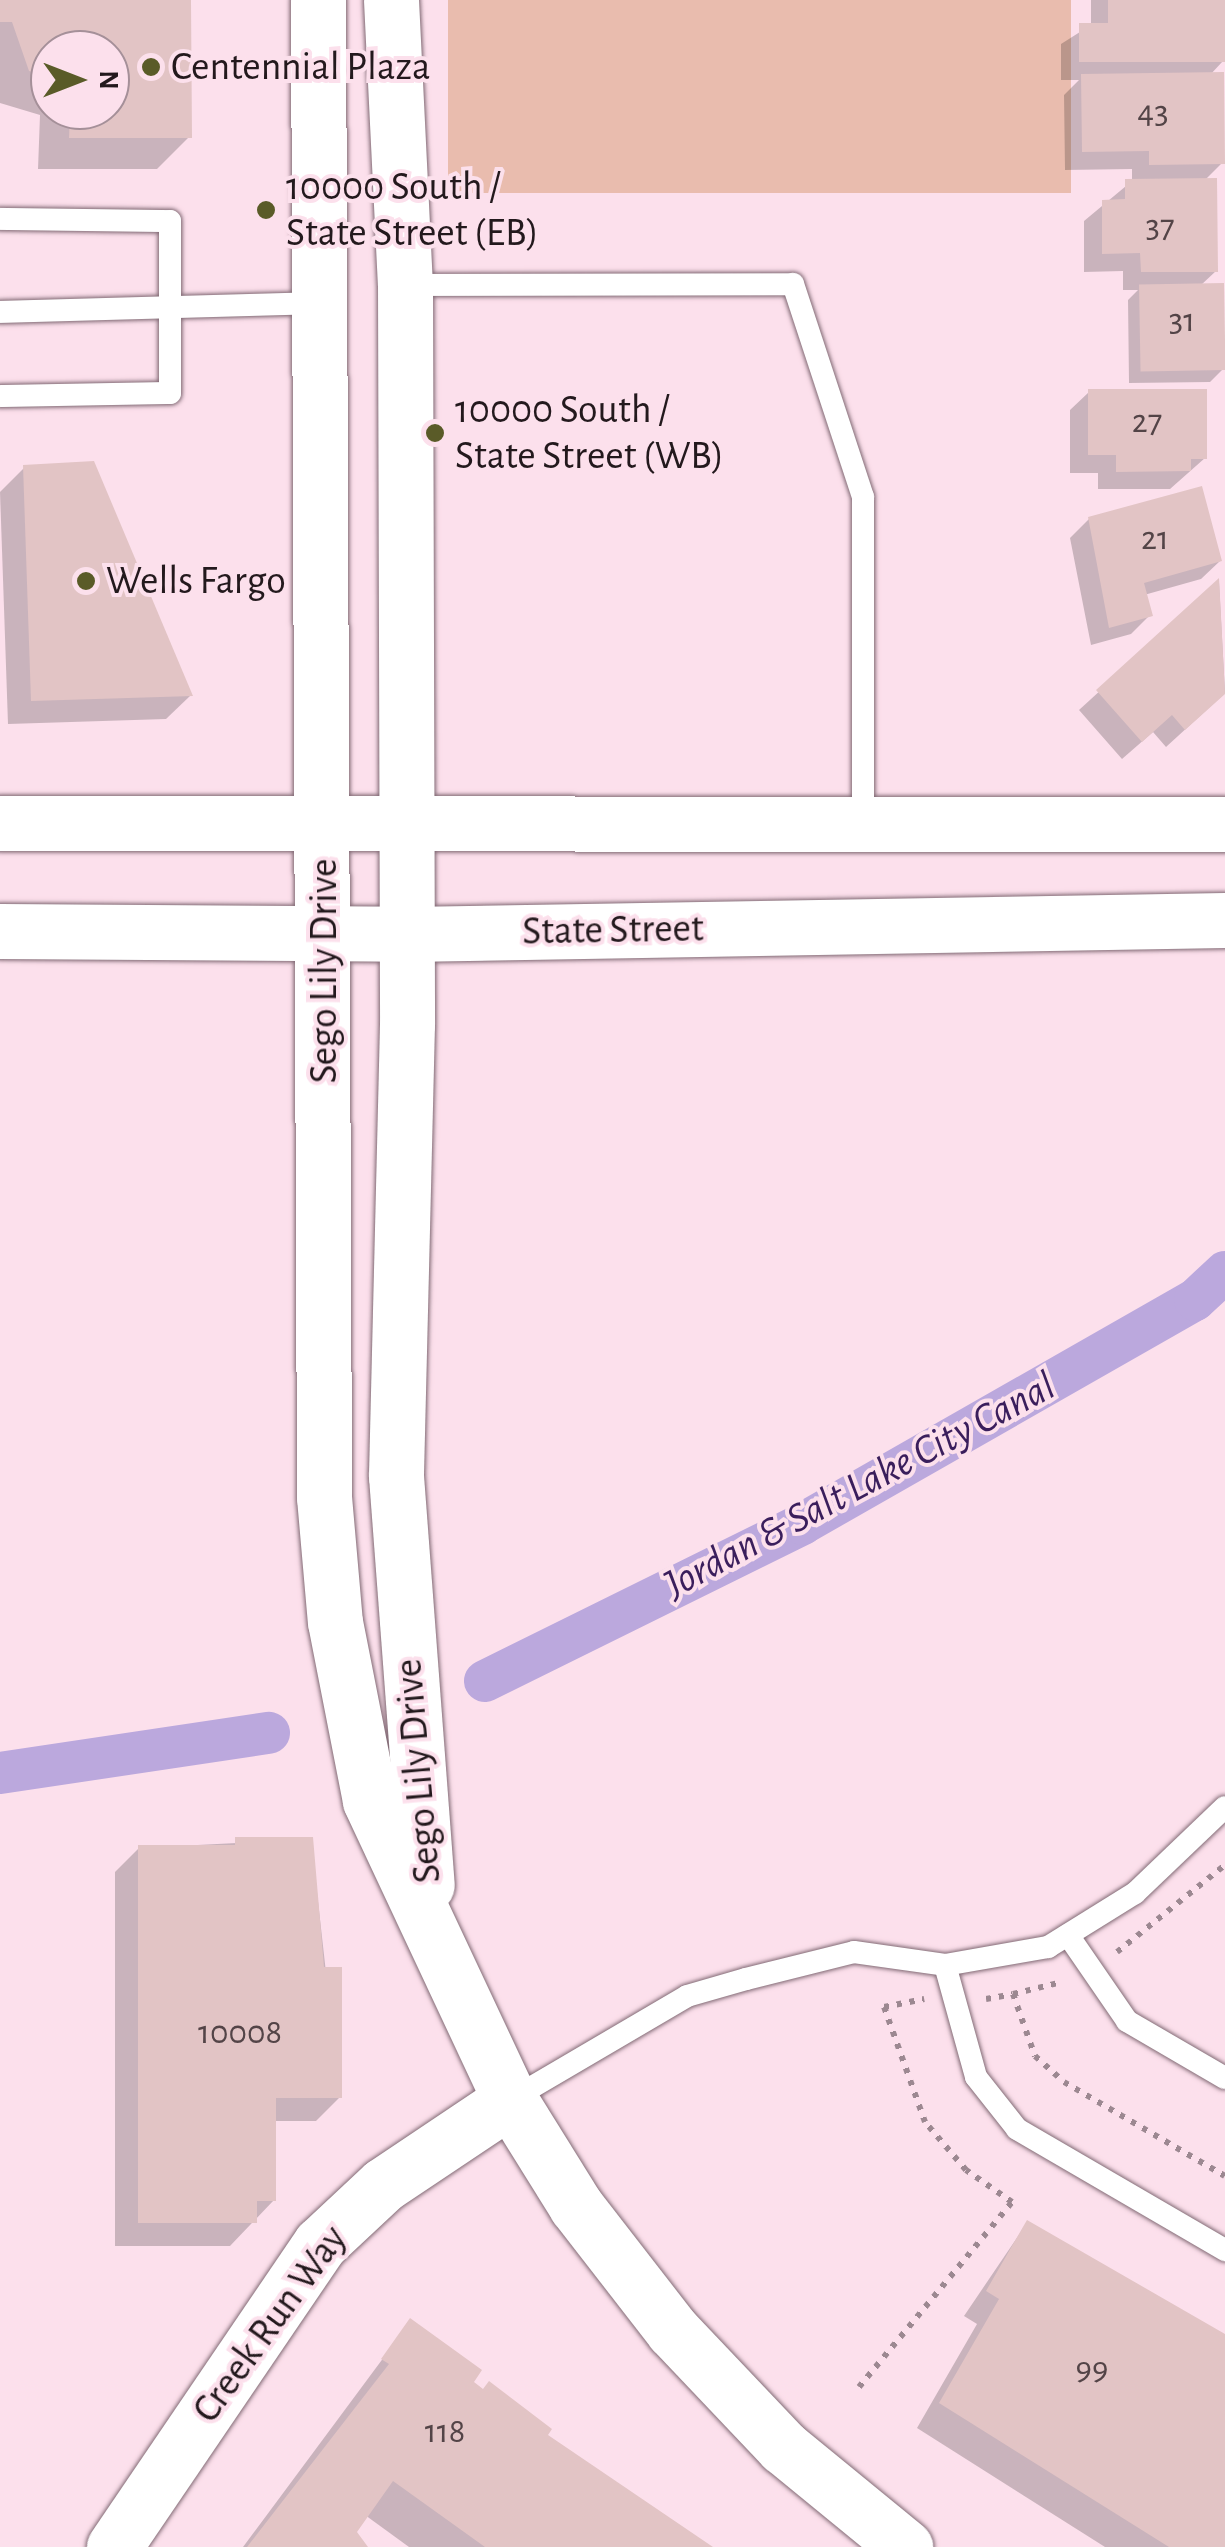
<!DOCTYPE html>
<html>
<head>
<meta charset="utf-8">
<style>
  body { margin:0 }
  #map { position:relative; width:1225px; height:2547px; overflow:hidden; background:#fce0ec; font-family:"Alegreya Sans",sans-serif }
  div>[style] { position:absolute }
  .green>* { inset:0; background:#e9bcae; transform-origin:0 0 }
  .shadow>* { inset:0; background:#0003 }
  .canal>* { height:42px; margin:-21px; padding:0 21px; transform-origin:21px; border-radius:21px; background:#bba8dd }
  .building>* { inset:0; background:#e2c4c5; transform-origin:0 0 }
  .path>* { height:6px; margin-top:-3px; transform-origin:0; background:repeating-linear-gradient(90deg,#9c8891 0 5px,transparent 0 13px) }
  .roads { filter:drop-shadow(0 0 2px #826a75) drop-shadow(0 0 2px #826a75) }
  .lane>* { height:22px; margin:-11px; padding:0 11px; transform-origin:11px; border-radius:11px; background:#fff }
  .secondary>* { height:55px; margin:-27.5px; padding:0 27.5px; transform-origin:27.5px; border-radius:27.5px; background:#fff }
  .primary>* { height:55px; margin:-27.5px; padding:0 27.5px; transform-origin:27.5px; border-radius:27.5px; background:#fff }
  .dots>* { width:28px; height:28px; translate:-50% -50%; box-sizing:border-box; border:5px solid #fce0ec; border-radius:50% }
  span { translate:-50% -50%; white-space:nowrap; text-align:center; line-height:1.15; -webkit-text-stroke:8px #fce0ec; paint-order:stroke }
  .number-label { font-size:35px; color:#534447 }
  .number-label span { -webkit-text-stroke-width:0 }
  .poi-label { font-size:40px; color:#23191d }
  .left { translate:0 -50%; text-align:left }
  .street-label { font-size:40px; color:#23191d }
  .water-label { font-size:42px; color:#3a1e5c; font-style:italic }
  .north { position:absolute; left:30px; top:30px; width:100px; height:100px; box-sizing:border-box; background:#fce0ec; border:2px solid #a59099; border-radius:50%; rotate:90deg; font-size:28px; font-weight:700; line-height:40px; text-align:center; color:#23191d }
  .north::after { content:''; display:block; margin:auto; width:35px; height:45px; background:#5a5b28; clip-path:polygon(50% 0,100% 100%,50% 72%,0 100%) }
</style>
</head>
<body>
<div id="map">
  <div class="green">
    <div style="left:448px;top:0;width:623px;height:193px"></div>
  </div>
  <div class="shadow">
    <div style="clip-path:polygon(evenodd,0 0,188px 0,189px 137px,157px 169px,38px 169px,40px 115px,0 103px,0 0,50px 50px,110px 50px,110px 110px,50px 110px,50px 50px)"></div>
    <div style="clip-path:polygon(1091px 0,1223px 0,1223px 61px,1210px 75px,1222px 163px,1205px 180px,1216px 271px,1200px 286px,1223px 369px,1210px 382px,1129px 383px,1128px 300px,1138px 290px,1123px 290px,1123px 271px,1084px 272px,1084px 221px,1132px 181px,1132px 169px,1065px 170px,1064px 95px,1079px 80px,1061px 80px,1061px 44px,1091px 25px)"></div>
    <div style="clip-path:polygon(1089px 392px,1205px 458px,1170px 489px,1098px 489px,1098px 473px,1070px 473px,1070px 410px)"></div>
    <div style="clip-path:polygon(24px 468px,190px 696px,166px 719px,8px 724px,0 492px)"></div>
    <div style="clip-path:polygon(1089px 519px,1220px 561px,1201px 579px,1144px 595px,1150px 615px,1131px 634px,1091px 645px,1070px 538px)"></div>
    <div style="clip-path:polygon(1219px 582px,1225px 693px,1166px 747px,1153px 732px,1122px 759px,1079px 710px)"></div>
    <div style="clip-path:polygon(311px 1839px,340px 2097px,316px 2121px,274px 2121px,274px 2200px,230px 2246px,115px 2246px,115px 1872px,139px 1848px)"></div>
    <div style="clip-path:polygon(1027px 2223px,1225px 2337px,1225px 2547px,1105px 2547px,917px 2428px,977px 2324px,964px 2316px)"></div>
    <div style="clip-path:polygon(410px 2322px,470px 2382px,700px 2547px,409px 2547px,365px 2515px,353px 2532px,365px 2547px,243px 2547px)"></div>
  </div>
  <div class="canal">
    <div style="left:485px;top:1681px;width:354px;rotate:-26.3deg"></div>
    <div style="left:802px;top:1524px;width:452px;rotate:-29.7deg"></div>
    <div style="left:1195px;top:1300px;width:41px;rotate:-43deg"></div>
    <div style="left:0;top:1773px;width:272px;rotate:-8.5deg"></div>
  </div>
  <div class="building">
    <div style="clip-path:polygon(0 0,191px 0,192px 138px,69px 138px,70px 110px,110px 110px,110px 50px,50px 50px,50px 77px,29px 71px,12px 22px,0 22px)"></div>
    <div style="clip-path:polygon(1108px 0,1225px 0,1225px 62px,1079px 62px,1079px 23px,1108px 23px)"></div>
    <div style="clip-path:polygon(1224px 72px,1225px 164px,1149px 165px,1149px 151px,1082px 152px,1081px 74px)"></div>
    <div style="clip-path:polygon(1217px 178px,1218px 272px,1141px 272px,1140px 253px,1102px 254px,1102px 200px,1125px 199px,1125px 179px)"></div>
    <div style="left:1224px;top:283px;width:87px;height:85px;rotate:89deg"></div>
    <div style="clip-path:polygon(1088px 389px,1207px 389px,1207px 459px,1191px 459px,1191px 471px,1116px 472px,1116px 455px,1088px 455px)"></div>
    <div style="clip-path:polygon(94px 461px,193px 696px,31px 701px,23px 465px)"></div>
    <div style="clip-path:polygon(1202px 486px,1222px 561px,1144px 583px,1153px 616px,1109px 628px,1088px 517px)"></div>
    <div style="clip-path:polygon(1219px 578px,1225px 694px,1185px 730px,1172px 715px,1142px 742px,1096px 690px)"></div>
    <div style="clip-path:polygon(235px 1837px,313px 1837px,324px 1967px,342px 1967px,342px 2098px,276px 2098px,276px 2201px,257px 2201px,257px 2223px,138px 2223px,138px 1845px,235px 1845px)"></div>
    <div style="clip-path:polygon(1027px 2220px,1225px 2334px,1225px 2547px,1169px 2547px,939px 2403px,999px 2299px,986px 2291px)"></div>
    <div style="clip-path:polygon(410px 2318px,482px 2370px,474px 2382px,483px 2389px,489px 2381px,552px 2429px,548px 2435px,713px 2547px,485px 2547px,393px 2481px,357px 2532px,368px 2547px,247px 2547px,389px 2364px,381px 2359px)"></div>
  </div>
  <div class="path">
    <div style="left:1117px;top:1952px;width:139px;rotate:-38.9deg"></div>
    <div style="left:1013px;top:1994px;width:50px;rotate:-13.8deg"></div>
    <div style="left:986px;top:1999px;width:27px;rotate:-10deg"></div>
    <div style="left:1013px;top:1994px;width:66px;rotate:70.5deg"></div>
    <div style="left:1035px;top:2056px;width:39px;rotate:42deg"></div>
    <div style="left:1064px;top:2082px;width:186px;rotate:30.3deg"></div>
    <div style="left:859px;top:2387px;width:240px;rotate:-50.4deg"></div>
    <div style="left:1012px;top:2202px;width:56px;rotate:-145.2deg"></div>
    <div style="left:966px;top:2170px;width:63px;rotate:-130.5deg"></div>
    <div style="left:925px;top:2122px;width:122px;rotate:-109.6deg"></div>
    <div style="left:884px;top:2007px;width:41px;rotate:-11.3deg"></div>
  </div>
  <div class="roads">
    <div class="lane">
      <div style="left:0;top:219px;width:170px;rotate:0.7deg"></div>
      <div style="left:170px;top:221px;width:172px;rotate:90deg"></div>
      <div style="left:170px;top:393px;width:170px;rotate:179deg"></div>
      <div style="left:405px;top:285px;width:388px;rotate:-0.1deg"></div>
      <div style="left:793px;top:284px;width:224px;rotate:71.8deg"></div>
      <div style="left:863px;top:497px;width:325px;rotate:90deg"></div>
      <div style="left:0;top:312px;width:319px;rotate:-1.6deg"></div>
      <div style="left:1068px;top:1935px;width:104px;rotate:55.5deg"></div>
      <div style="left:1127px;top:2021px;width:113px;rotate:30.2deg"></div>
      <div style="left:945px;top:1965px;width:116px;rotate:74.5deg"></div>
      <div style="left:976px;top:2077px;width:66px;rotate:51.7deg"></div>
      <div style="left:1017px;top:2129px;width:241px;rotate:30.2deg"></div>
      <div style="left:510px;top:2100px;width:205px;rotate:-30.4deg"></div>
      <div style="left:687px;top:1996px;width:61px;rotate:-16.1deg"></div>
      <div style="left:746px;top:1979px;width:111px;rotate:-14deg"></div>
      <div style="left:854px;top:1952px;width:92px;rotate:8.1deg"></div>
      <div style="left:945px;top:1965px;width:105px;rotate:-9.9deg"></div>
      <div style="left:1048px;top:1947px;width:102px;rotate:-31.8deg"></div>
      <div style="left:1135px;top:1893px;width:124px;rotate:-43.7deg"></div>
    </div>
    <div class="secondary">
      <div style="left:318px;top:0;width:1497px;rotate:89.77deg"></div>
      <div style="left:324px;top:1497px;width:125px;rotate:85deg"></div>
      <div style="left:335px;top:1622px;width:182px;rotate:78.9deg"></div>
      <div style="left:370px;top:1801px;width:330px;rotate:64.9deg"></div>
      <div style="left:510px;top:2100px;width:125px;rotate:58.1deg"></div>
      <div style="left:576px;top:2206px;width:158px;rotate:52.2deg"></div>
      <div style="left:673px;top:2331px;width:160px;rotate:46.5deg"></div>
      <div style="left:783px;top:2447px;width:158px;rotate:39.3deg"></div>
      <div style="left:391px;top:0;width:285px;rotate:87.2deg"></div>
      <div style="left:405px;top:285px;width:739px;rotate:89.84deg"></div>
      <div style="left:407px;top:1024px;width:452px;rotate:91.4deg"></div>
      <div style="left:396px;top:1476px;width:410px;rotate:85.7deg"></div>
      <div style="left:114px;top:2547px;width:366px;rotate:-55.8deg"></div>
      <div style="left:320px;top:2244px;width:86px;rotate:-43.1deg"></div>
      <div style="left:383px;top:2185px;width:153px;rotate:-33.8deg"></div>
    </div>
    <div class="primary">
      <div style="left:0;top:823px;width:1225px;rotate:0.05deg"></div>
      <div style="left:0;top:931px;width:407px;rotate:0.4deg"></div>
      <div style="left:407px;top:934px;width:818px;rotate:-0.98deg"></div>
    </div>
  </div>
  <div class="dots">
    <div style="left:151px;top:67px;background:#5a5b28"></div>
    <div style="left:266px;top:210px;background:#5a5b28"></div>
    <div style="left:435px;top:433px;background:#5a5b28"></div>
    <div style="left:86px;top:581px;background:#5a5b28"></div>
  </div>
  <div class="number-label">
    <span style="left:1153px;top:113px">43</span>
    <span style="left:1160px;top:227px">37</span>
    <span style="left:1182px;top:321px">31</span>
    <span style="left:1147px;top:422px">27</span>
    <span style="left:1155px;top:539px">21</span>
    <span style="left:240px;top:2033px">10008</span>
    <span style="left:1092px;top:2369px">99</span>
    <span style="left:445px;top:2432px">118</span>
  </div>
  <div class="poi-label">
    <span class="left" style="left:171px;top:67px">Centennial Plaza</span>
    <span class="left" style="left:286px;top:210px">10000 South /<br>State Street (EB)</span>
    <span class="left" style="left:455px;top:433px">10000 South /<br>State Street (WB)</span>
    <span class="left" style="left:106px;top:581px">Wells Fargo</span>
  </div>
  <div class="street-label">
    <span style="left:613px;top:930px;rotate:-1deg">State Street</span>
    <span style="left:324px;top:971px;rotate:-90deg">Sego Lily Drive</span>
    <span style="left:418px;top:1771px;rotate:-95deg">Sego Lily Drive</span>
    <span style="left:270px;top:2324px;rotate:-54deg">Creek Run Way</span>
  </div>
  <div class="water-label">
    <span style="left:860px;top:1485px;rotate:-28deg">Jordan &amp; Salt Lake City Canal</span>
  </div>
  <div class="north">N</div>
</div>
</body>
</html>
